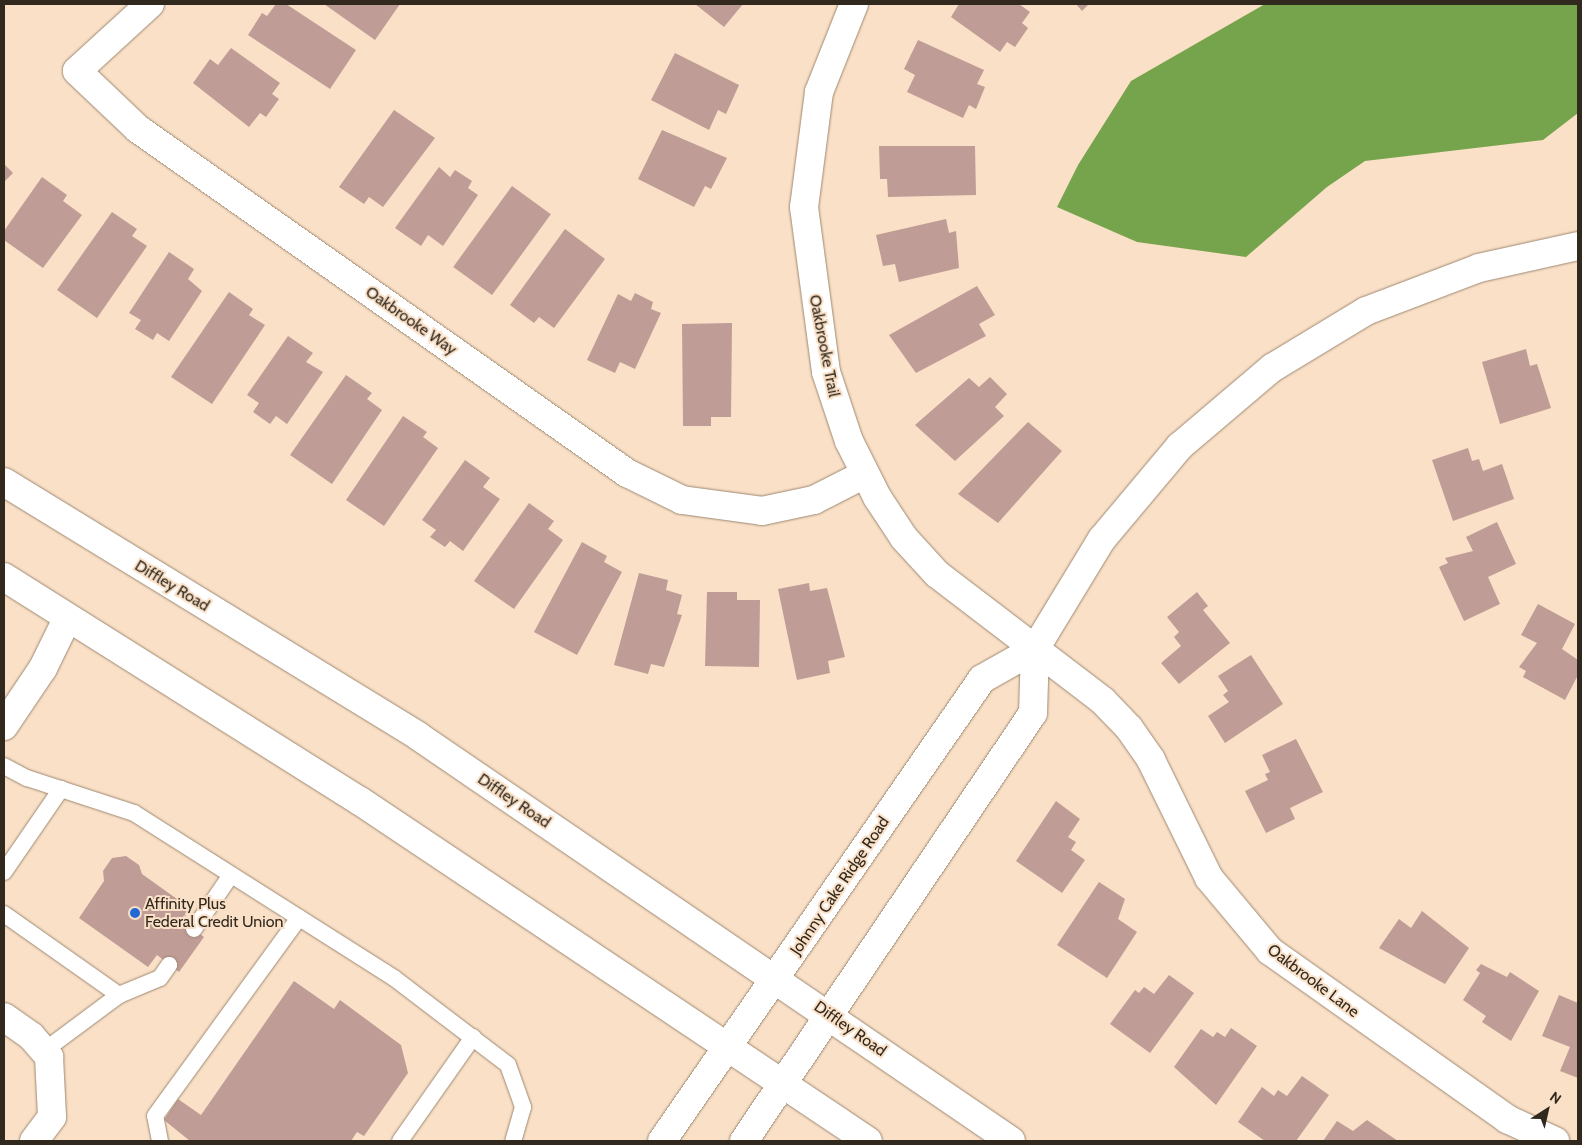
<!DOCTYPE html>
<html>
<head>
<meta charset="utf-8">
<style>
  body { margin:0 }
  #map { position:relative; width:1582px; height:1145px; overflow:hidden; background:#f9e0c7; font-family:Cabin,sans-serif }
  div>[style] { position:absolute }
  .water>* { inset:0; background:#76a44c }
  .building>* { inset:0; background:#bf9c95; transform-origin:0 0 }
  .roads { filter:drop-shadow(0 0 1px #9f8872) drop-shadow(0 0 1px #9f8872) }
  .service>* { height:16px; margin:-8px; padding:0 8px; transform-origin:8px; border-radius:8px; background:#fff }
  .minor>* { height:28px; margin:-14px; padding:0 14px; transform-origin:14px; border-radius:14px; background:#fff }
  .tertiary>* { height:28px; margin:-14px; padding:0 14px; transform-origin:14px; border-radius:14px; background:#fff }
  .secondary>* { height:28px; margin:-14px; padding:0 14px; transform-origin:14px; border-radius:14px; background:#fff }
  .dots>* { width:14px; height:14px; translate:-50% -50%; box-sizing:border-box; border:2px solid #f9e0c7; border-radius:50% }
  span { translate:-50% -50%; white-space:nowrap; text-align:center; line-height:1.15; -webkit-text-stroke:4px #f9e0c7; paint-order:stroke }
  .street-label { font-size:16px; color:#31281e }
  .poi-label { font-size:16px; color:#31281e }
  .left { translate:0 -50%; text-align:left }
  .frame { position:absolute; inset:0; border:5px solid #31281e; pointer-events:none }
  .north { position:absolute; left:1522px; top:1085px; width:50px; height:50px; -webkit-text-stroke:4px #f9e0c7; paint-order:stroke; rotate:35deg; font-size:14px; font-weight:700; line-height:20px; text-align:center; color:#31281e }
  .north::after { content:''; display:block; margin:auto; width:18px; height:22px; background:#31281e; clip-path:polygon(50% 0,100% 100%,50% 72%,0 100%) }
</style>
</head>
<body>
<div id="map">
  <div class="water">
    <div style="clip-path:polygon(1265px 4px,1578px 4px,1578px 113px,1543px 140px,1365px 161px,1327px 187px,1246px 257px,1137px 242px,1057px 207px,1078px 165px,1131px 81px)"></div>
  </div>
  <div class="building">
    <div style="clip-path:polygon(276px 4px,286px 4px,356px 50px,330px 89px,248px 35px,262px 13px,267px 16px)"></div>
    <div style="clip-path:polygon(324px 4px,400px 4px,375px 40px)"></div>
    <div style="clip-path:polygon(695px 4px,743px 4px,724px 27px)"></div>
    <div style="clip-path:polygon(959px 4px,1019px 4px,1030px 12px,1022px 23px,1028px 28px,1015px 47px,1007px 42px,1000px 52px,951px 17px)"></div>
    <div style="clip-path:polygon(1076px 4px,1089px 4px,1082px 11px)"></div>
    <div style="clip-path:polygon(918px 40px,984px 70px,977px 84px,985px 87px,976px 109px,969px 105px,963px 118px,907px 92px,915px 75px,904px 69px)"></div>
    <div style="clip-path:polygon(231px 48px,280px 83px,272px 94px,279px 99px,266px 117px,260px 113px,249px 127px,193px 83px,210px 59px,218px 65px)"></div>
    <div style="clip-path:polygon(675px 53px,739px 85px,726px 114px,718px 110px,709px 130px,651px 100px)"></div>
    <div style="clip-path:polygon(394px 110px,435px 138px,383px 207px,369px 197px,364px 204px,339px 187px)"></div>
    <div style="clip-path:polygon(662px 130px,727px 158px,711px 189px,705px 186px,694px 207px,638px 179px)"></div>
    <div style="clip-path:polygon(879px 146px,975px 146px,976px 195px,888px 197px,887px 179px,880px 179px)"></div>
    <div style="clip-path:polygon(4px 164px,13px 173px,4px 182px)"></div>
    <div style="clip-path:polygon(439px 167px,450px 177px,455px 170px,472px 181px,468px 188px,478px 195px,443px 246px,428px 235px,421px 246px,395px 228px)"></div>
    <div style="clip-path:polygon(42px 177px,67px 195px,63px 201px,82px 215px,43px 268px,4px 240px,4px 231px)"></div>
    <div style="left:512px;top:186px;width:48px;height:100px;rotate:36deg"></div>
    <div style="clip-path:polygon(112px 212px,137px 229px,132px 236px,147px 246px,97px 318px,57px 290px)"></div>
    <div style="clip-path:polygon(946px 219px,949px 233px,956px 231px,959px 268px,899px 282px,895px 264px,883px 266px,876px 235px)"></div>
    <div style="clip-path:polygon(565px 229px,605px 259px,554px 328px,539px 317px,534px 323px,510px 305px)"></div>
    <div style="clip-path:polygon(169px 252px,194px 269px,188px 279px,202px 291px,169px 341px,157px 333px,153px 340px,135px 329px,141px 320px,129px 313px)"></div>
    <div style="clip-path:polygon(977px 286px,995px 315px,979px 324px,986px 336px,916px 373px,889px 335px)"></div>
    <div style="clip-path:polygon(229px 292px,253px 309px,249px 315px,265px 325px,212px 404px,171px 377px)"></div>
    <div style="clip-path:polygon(635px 293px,653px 302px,651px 309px,661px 313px,635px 369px,620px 362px,615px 373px,587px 360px,618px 294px,631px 301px)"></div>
    <div style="clip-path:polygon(732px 323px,731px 417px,711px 417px,711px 426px,683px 426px,682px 324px)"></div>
    <div style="clip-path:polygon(288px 336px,313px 353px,306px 362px,323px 372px,287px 424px,276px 416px,270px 424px,253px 412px,259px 403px,247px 395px)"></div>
    <div style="clip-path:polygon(1526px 349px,1530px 366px,1537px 364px,1551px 408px,1500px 424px,1482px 362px)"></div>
    <div style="clip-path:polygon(346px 375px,372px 393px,367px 399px,382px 410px,332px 484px,290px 455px)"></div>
    <div style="clip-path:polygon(990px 377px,1007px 394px,995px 407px,1004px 416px,955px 461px,915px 425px,969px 378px,979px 387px)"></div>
    <div style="clip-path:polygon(403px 416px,427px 432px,423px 437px,438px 448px,384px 526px,346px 500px)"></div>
    <div style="clip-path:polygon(1028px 422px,1062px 451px,998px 523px,958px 494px)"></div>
    <div style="clip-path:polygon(1468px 448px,1472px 461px,1479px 459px,1483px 471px,1502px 464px,1514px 499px,1453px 521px,1432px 460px)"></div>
    <div style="clip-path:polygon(465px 460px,490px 478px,483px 487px,500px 499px,463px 551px,450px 541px,445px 547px,430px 537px,436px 530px,422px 520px)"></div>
    <div style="clip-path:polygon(529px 503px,554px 521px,548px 529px,563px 540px,514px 609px,474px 581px)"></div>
    <div style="clip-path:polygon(1497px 522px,1516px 564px,1488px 577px,1500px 604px,1464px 621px,1439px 567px,1448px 563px,1445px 558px,1473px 551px,1466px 537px)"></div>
    <div style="clip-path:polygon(582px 542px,607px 556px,604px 562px,622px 572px,577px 655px,534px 632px)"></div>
    <div style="clip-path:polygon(639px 573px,668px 580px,666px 590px,682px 595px,677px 614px,682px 615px,664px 667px,651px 664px,648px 674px,614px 665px)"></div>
    <div style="clip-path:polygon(809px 583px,810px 591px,827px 588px,845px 657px,828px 661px,830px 673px,797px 680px,778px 589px)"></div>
    <div style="clip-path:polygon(707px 592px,737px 592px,737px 600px,760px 600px,759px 667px,705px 666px)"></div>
    <div style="clip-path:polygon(1197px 592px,1208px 606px,1203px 610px,1230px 643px,1179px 684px,1161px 663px,1181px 646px,1174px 637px,1179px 632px,1167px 617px)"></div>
    <div style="clip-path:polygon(1538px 604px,1575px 624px,1562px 649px,1578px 660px,1578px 675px,1565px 700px,1523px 677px,1526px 671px,1519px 667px,1537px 643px,1521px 635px)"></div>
    <div style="clip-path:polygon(1251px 655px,1283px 704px,1225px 743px,1208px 716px,1229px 702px,1223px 695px,1228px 691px,1218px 676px)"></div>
    <div style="clip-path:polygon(1296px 739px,1323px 792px,1290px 808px,1295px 819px,1266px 833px,1245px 791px,1268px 780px,1265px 774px,1270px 772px,1262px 755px)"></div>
    <div style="clip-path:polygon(1056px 801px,1080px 819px,1068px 837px,1076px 842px,1071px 850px,1085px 860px,1062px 893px,1016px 861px)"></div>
    <div style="clip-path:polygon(126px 856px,139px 865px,142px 874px,191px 909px,182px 921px,204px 937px,179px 972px,157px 955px,148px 967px,79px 918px,104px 881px,103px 871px,112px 858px)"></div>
    <div style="clip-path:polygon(1099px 882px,1125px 899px,1118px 919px,1137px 932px,1107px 978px,1057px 945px)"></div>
    <div style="clip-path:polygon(1422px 911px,1469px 948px,1445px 984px,1379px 948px,1399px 919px,1411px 928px)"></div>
    <div style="clip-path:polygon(1481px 964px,1507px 977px,1510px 972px,1539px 991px,1511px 1041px,1482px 1022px,1486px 1016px,1463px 1000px,1480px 973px,1476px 970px)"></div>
    <div style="clip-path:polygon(1169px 975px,1194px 993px,1150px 1053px,1110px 1024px,1135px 990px,1139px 993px,1144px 987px,1154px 994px)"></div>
    <div style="clip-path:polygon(294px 981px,334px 1009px,340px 1000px,401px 1045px,408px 1073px,364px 1136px,357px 1132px,351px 1141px,190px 1141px,164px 1120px,178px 1099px,201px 1115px)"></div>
    <div style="clip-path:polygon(1559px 995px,1578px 1003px,1578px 1078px,1560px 1071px,1570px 1047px,1542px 1036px)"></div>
    <div style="clip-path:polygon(1231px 1028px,1257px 1046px,1216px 1105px,1174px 1067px,1201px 1029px,1213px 1037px,1217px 1032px,1225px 1037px)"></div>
    <div style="clip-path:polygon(1302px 1076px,1329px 1095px,1296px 1141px,1265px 1141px,1238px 1122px,1262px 1087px,1274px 1096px,1278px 1090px,1287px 1096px)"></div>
    <div style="clip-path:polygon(1367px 1120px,1398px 1141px,1323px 1141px,1337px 1121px,1353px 1131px)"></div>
  </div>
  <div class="roads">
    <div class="service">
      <div style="left:4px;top:766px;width:26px;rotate:28deg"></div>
      <div style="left:27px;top:778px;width:113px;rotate:18.1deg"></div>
      <div style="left:134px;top:813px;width:308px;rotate:32.4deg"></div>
      <div style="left:394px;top:978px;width:143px;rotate:37.3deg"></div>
      <div style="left:508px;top:1065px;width:45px;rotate:70.3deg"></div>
      <div style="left:523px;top:1107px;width:35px;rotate:106deg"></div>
      <div style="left:4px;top:872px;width:101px;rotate:-55.5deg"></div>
      <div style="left:4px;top:914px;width:141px;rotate:35.2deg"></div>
      <div style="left:119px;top:995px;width:94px;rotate:143.3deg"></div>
      <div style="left:194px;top:929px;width:65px;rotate:-55.6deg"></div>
      <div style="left:119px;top:995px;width:44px;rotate:-22.5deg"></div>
      <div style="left:160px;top:978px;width:16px;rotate:-55deg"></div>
      <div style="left:160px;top:1141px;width:25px;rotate:-101deg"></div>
      <div style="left:155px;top:1116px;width:245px;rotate:-54deg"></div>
      <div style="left:400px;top:1141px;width:127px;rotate:-54.9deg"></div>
    </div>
    <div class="minor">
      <div style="left:150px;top:4px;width:99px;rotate:137.5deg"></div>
      <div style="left:77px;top:71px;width:84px;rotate:43.6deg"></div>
      <div style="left:138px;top:129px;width:598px;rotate:35.13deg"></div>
      <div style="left:627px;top:473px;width:61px;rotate:26.1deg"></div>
      <div style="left:682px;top:500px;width:81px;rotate:7.8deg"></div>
      <div style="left:762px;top:511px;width:53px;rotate:-11.9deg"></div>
      <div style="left:814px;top:500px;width:57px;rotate:-27deg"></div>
      <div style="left:854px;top:4px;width:95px;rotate:111.7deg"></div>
      <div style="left:819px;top:92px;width:116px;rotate:97.4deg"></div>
      <div style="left:804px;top:207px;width:166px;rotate:82.4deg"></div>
      <div style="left:826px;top:372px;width:73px;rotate:71.6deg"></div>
      <div style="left:849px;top:441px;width:63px;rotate:63.4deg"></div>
      <div style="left:877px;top:497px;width:49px;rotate:56.6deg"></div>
      <div style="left:904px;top:538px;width:49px;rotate:47.5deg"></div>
      <div style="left:937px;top:574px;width:209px;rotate:37.4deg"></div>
      <div style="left:1103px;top:701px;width:37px;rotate:46deg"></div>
      <div style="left:1129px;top:728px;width:39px;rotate:55deg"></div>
      <div style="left:1151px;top:760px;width:131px;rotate:63.8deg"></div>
      <div style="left:1209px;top:878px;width:95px;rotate:50.1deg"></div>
      <div style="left:1270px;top:951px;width:291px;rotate:35.3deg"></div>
      <div style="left:1507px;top:1119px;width:53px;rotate:24.6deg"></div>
      <div style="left:4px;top:726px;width:70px;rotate:-56.1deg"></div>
      <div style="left:43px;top:668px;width:55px;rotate:-63.9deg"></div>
      <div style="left:4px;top:1017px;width:33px;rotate:35deg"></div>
      <div style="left:31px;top:1036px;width:28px;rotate:49deg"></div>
      <div style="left:49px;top:1057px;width:60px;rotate:87.1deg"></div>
      <div style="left:52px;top:1117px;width:30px;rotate:127deg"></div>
    </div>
    <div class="tertiary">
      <div style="left:662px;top:1141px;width:562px;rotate:-55.29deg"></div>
      <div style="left:982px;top:679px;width:61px;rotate:-29.5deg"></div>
      <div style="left:1035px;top:649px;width:129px;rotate:-58.7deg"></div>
      <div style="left:1102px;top:539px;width:121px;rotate:-50deg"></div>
      <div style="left:1180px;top:446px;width:121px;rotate:-40.3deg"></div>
      <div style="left:1272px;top:368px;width:110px;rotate:-31.2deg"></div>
      <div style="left:1366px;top:311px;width:121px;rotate:-20.8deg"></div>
      <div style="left:1479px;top:268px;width:101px;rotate:-12.5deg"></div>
      <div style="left:744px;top:1141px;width:516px;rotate:-55.97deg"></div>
      <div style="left:1033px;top:713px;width:64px;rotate:-88.2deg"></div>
    </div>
    <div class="secondary">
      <div style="left:4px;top:482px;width:486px;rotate:31.5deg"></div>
      <div style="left:418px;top:736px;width:718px;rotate:34.33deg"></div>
      <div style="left:4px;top:577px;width:421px;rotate:32.2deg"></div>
      <div style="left:360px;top:801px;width:611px;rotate:33.79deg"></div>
    </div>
  </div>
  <div class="dots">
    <div style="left:135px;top:913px;background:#2269d5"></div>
  </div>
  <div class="street-label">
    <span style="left:411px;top:321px;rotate:35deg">Oakbrooke Way</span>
    <span style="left:824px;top:346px;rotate:79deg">Oakbrooke Trail</span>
    <span style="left:172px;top:586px;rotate:31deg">Diffley Road</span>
    <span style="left:514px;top:801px;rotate:34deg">Diffley Road</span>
    <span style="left:840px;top:886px;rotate:-56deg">Johnny Cake Ridge Road</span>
    <span style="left:1313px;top:981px;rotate:37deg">Oakbrooke Lane</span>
    <span style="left:850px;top:1029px;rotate:35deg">Diffley Road</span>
  </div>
  <div class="poi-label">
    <span class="left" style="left:145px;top:913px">Affinity Plus<br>Federal Credit Union</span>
  </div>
  <div class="frame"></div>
  <div class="north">N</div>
</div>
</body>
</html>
